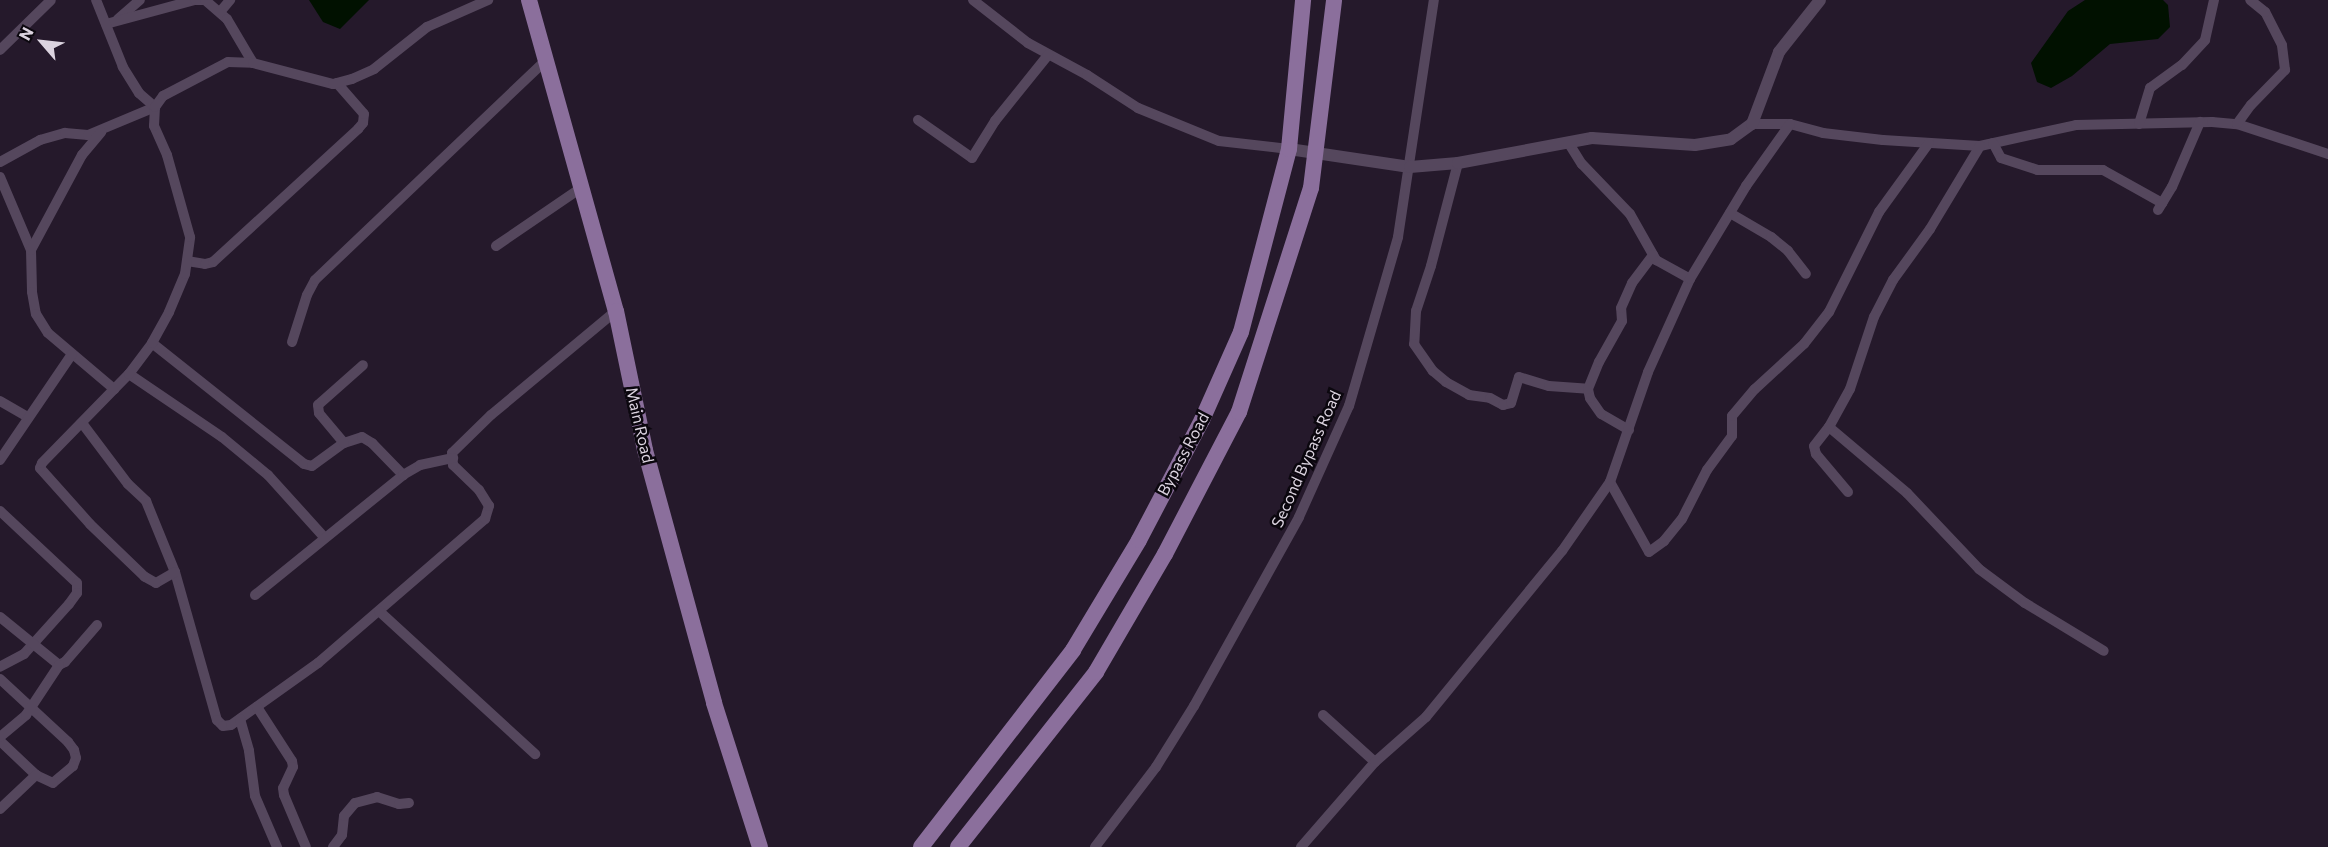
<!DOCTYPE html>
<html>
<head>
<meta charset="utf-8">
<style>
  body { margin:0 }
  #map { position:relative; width:2328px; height:847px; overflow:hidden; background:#25192b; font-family:Commissioner,sans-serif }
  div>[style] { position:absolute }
  .water>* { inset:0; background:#011100 }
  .minor>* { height:10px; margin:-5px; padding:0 5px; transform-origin:5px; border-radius:5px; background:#55475d }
  .tertiary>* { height:12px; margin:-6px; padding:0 6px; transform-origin:6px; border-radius:6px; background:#55475d }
  .primary>* { height:16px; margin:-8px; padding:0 8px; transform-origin:8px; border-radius:8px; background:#8b6f9c }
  span { translate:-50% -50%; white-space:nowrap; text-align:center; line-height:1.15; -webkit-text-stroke:5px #0b070e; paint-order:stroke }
  .street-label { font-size:16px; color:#dbd3df }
  .north { position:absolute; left:12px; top:12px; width:60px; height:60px; -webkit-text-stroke:4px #0b070e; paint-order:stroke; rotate:298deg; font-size:16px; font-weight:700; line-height:24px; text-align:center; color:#dbd3df }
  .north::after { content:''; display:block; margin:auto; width:21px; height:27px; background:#dbd3df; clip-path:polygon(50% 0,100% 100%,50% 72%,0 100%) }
</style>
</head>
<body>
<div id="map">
  <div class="water">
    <div style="clip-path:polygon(309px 0,369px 0,340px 29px,323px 22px)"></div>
    <div style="clip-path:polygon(2085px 0,2163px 0,2168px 5px,2170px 27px,2158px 39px,2110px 44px,2072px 76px,2051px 88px,2037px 82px,2031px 63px,2068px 11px)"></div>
  </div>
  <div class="minor">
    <div style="left:973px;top:0;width:70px;rotate:38deg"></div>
    <div style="left:1028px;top:43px;width:67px;rotate:28.5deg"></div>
    <div style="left:1087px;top:75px;width:61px;rotate:32.9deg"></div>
    <div style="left:1138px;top:108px;width:87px;rotate:22.2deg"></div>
    <div style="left:1219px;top:141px;width:70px;rotate:6.5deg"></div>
    <div style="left:220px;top:12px;width:16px;rotate:-50deg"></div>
    <div style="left:118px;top:19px;width:29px;rotate:-41deg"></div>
    <div style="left:106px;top:24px;width:92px;rotate:-15.1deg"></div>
    <div style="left:195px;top:0;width:10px"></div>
    <div style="left:205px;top:0;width:29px;rotate:41deg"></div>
    <div style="left:227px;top:19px;width:51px;rotate:59.4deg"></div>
    <div style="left:0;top:50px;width:71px;rotate:-44.4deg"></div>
    <div style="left:918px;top:120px;width:66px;rotate:35.1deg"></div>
    <div style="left:972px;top:158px;width:44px;rotate:-58.1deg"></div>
    <div style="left:995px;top:121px;width:85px;rotate:-51.2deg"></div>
    <div style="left:1752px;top:124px;width:38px"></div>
    <div style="left:1790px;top:124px;width:34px;rotate:15deg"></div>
    <div style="left:1823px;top:133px;width:60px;rotate:6.7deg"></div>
    <div style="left:1883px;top:140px;width:97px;rotate:3.5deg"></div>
    <div style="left:1980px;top:146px;width:98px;rotate:-12.3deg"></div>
    <div style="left:2076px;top:125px;width:136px;rotate:-1.3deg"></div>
    <div style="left:2212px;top:122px;width:25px;rotate:5deg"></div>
    <div style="left:2237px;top:124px;width:96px;rotate:18.2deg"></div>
    <div style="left:2139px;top:124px;width:38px;rotate:-73deg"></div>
    <div style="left:2150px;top:88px;width:39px;rotate:-36deg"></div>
    <div style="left:2182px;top:65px;width:34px;rotate:-47deg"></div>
    <div style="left:2205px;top:40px;width:41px;rotate:-77.3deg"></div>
    <div style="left:2237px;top:124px;width:24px;rotate:-54deg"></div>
    <div style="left:2251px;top:105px;width:49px;rotate:-45.8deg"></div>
    <div style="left:2285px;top:70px;width:25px;rotate:-97deg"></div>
    <div style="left:2282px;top:45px;width:37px;rotate:-117deg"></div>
    <div style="left:2265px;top:12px;width:19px;rotate:-141deg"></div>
    <div style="left:1568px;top:142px;width:26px;rotate:58deg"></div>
    <div style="left:1582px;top:164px;width:69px;rotate:46.2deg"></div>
    <div style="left:1630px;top:214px;width:53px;rotate:60.5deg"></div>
    <div style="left:1656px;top:260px;width:39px;rotate:29deg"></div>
    <div style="left:1993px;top:143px;width:17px;rotate:62deg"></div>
    <div style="left:2001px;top:158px;width:38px;rotate:18deg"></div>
    <div style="left:2037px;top:170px;width:66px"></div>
    <div style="left:2103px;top:170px;width:68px;rotate:29.2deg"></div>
    <div style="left:0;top:162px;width:46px;rotate:-28.8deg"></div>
    <div style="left:40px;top:140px;width:26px;rotate:-16deg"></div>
    <div style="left:65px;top:133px;width:23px;rotate:5deg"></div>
    <div style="left:88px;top:135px;width:73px;rotate:-22.7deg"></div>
    <div style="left:155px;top:107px;width:21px;rotate:-139deg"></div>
    <div style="left:139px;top:93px;width:31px;rotate:-122deg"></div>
    <div style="left:123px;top:67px;width:72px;rotate:-111.9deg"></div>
    <div style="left:1458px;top:163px;width:106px;rotate:104.7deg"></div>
    <div style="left:1431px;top:266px;width:47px;rotate:108.4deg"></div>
    <div style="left:1416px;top:311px;width:33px;rotate:93deg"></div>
    <div style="left:1414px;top:344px;width:33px;rotate:55deg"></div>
    <div style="left:1433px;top:371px;width:17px;rotate:40deg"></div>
    <div style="left:1446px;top:382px;width:26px;rotate:29deg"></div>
    <div style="left:1469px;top:395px;width:21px;rotate:8deg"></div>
    <div style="left:1490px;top:398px;width:15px;rotate:28deg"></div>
    <div style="left:1503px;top:405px;width:8px;rotate:-14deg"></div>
    <div style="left:1511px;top:403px;width:27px;rotate:-73deg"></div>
    <div style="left:1519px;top:377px;width:31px;rotate:17deg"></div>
    <div style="left:1549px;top:386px;width:39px;rotate:4deg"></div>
    <div style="left:0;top:177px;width:79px;rotate:67deg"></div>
    <div style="left:31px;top:250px;width:42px;rotate:88.6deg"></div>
    <div style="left:32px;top:292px;width:22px;rotate:80deg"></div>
    <div style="left:36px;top:314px;width:22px;rotate:58deg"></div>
    <div style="left:48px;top:333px;width:87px;rotate:40.3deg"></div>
    <div style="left:2158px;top:210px;width:27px;rotate:-59deg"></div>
    <div style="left:2172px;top:187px;width:71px;rotate:-66.7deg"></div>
    <div style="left:1730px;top:213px;width:48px;rotate:30.3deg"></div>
    <div style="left:1771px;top:237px;width:22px;rotate:39deg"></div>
    <div style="left:1788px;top:251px;width:29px;rotate:52deg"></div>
    <div style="left:496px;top:246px;width:103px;rotate:-34.3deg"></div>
    <div style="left:31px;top:250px;width:108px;rotate:-61.8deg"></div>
    <div style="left:82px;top:155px;width:30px;rotate:-50deg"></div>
    <div style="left:187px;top:261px;width:18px;rotate:9deg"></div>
    <div style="left:205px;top:264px;width:8px;rotate:-14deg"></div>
    <div style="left:213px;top:262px;width:197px;rotate:-42.5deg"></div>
    <div style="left:358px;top:129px;width:8px;rotate:-50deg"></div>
    <div style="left:363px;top:123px;width:9px;rotate:-84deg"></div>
    <div style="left:364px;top:114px;width:41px;rotate:-131.1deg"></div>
    <div style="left:292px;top:342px;width:49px;rotate:-72.3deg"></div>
    <div style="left:307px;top:295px;width:17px;rotate:-62deg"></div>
    <div style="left:315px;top:280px;width:316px;rotate:-43.6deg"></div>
    <div style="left:152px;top:343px;width:194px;rotate:38.5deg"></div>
    <div style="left:304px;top:464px;width:8px;rotate:14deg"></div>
    <div style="left:312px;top:466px;width:39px;rotate:-36deg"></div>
    <div style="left:344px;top:443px;width:19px;rotate:-18deg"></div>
    <div style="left:362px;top:437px;width:12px;rotate:31deg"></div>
    <div style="left:372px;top:443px;width:45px;rotate:45.9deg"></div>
    <div style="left:129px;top:374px;width:112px;rotate:34.1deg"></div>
    <div style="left:222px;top:437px;width:60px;rotate:39.6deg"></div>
    <div style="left:268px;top:475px;width:84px;rotate:47.9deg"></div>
    <div style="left:0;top:401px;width:32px;rotate:30deg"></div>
    <div style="left:82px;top:423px;width:76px;rotate:53deg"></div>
    <div style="left:128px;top:484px;width:25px;rotate:43deg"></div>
    <div style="left:146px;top:501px;width:77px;rotate:67.8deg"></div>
    <div style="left:175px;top:572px;width:154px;rotate:74.2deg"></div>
    <div style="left:217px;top:720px;width:8px;rotate:45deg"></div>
    <div style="left:223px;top:726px;width:8px;rotate:-7deg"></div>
    <div style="left:231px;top:725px;width:107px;rotate:-35.5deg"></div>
    <div style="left:318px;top:663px;width:221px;rotate:-40.8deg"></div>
    <div style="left:485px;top:519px;width:14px;rotate:-73deg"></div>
    <div style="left:489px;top:506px;width:19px;rotate:-122deg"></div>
    <div style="left:479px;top:490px;width:36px;rotate:-136deg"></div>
    <div style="left:453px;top:465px;width:12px;rotate:-95deg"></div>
    <div style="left:452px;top:453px;width:54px;rotate:-44.3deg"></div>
    <div style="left:491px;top:415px;width:163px;rotate:-39.8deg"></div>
    <div style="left:1829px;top:427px;width:102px;rotate:40.2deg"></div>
    <div style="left:1907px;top:493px;width:105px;rotate:46.5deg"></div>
    <div style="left:1979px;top:569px;width:57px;rotate:36.5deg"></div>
    <div style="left:2025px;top:603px;width:92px;rotate:31.3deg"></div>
    <div style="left:1629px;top:430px;width:32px;rotate:-150deg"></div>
    <div style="left:1601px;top:414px;width:19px;rotate:-125deg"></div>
    <div style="left:1590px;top:398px;width:9px;rotate:-103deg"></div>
    <div style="left:1588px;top:389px;width:29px;rotate:-68deg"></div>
    <div style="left:1599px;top:362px;width:47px;rotate:-60.7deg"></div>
    <div style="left:1622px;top:321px;width:13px;rotate:-94deg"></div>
    <div style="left:1621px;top:308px;width:27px;rotate:-66deg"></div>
    <div style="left:1632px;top:283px;width:35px;rotate:-53deg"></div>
    <div style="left:344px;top:443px;width:39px;rotate:-130deg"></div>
    <div style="left:319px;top:413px;width:8px;rotate:-97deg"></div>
    <div style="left:318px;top:405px;width:60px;rotate:-41.6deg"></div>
    <div style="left:0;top:460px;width:128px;rotate:-55.8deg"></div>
    <div style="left:1610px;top:482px;width:80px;rotate:60.9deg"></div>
    <div style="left:1649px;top:552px;width:19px;rotate:-36deg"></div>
    <div style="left:1664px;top:541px;width:28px;rotate:-51deg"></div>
    <div style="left:1682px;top:519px;width:55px;rotate:-63deg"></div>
    <div style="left:1707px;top:470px;width:42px;rotate:-53.7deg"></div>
    <div style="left:1732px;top:436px;width:20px;rotate:-90deg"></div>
    <div style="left:1732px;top:416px;width:35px;rotate:-50deg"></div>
    <div style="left:1755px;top:389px;width:67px;rotate:-42.6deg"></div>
    <div style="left:1804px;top:344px;width:41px;rotate:-52deg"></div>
    <div style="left:1829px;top:312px;width:112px;rotate:-63.4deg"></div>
    <div style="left:1879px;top:212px;width:85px;rotate:-54.1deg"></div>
    <div style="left:1848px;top:492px;width:50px;rotate:-130.1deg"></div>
    <div style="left:1816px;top:454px;width:8px;rotate:-104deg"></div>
    <div style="left:1814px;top:446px;width:24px;rotate:-52deg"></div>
    <div style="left:1829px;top:427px;width:43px;rotate:-61.1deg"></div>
    <div style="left:1850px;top:389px;width:76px;rotate:-71.6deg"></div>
    <div style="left:1874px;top:317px;width:42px;rotate:-62.8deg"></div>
    <div style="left:1893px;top:280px;width:63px;rotate:-54deg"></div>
    <div style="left:1930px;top:229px;width:97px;rotate:-58.9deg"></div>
    <div style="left:0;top:511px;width:105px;rotate:43.1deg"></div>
    <div style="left:77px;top:583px;width:10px;rotate:90deg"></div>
    <div style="left:77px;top:593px;width:14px;rotate:126deg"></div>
    <div style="left:69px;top:604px;width:67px;rotate:132deg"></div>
    <div style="left:24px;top:654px;width:27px;rotate:152deg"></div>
    <div style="left:175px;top:572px;width:22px;rotate:150deg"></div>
    <div style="left:156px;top:583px;width:13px;rotate:-151deg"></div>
    <div style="left:145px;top:577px;width:76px;rotate:-136.1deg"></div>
    <div style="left:90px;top:524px;width:75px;rotate:-131.8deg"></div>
    <div style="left:40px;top:468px;width:5px;rotate:-68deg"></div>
    <div style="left:42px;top:463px;width:124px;rotate:-45.7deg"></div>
    <div style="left:129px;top:374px;width:39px;rotate:-53deg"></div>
    <div style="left:152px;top:343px;width:35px;rotate:-61deg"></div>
    <div style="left:169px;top:312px;width:41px;rotate:-67.2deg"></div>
    <div style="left:185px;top:274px;width:37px;rotate:-82deg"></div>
    <div style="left:190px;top:237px;width:85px;rotate:-105.7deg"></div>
    <div style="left:167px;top:155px;width:32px;rotate:-114deg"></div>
    <div style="left:154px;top:126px;width:19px;rotate:-87deg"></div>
    <div style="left:155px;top:107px;width:14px;rotate:-54deg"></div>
    <div style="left:163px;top:96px;width:73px;rotate:-27.6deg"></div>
    <div style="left:228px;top:62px;width:25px;rotate:2deg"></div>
    <div style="left:253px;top:63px;width:83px;rotate:14.7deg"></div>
    <div style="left:333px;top:84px;width:20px;rotate:-15deg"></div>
    <div style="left:352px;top:79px;width:24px;rotate:-24deg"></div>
    <div style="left:374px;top:69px;width:68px;rotate:-38.4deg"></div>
    <div style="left:427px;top:27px;width:67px;rotate:-23.9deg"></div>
    <div style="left:255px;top:595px;width:191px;rotate:-39deg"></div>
    <div style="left:403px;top:475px;width:20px;rotate:-30deg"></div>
    <div style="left:420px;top:465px;width:34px;rotate:-12deg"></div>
    <div style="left:379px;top:611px;width:212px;rotate:42.5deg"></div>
    <div style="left:0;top:617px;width:76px;rotate:39.1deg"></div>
    <div style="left:59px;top:665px;width:7px;rotate:-27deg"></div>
    <div style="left:65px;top:662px;width:49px;rotate:-49.1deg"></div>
    <div style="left:0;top:679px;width:93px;rotate:42.8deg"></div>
    <div style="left:68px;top:742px;width:10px;rotate:53deg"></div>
    <div style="left:74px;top:750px;width:8px;rotate:76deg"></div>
    <div style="left:76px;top:758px;width:9px;rotate:111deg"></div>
    <div style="left:73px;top:766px;width:26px;rotate:140deg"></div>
    <div style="left:53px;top:783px;width:19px;rotate:-155deg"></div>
    <div style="left:36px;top:775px;width:50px;rotate:-136.6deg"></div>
    <div style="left:257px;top:707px;width:64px;rotate:57.1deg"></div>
    <div style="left:292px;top:761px;width:6px;rotate:81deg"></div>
    <div style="left:293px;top:767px;width:23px;rotate:115deg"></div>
    <div style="left:283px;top:788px;width:7px;rotate:82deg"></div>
    <div style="left:284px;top:795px;width:56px;rotate:67.1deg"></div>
    <div style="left:1323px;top:715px;width:70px;rotate:42.1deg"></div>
    <div style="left:240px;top:719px;width:33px;rotate:74deg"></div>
    <div style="left:249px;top:751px;width:45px;rotate:82.4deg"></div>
    <div style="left:255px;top:796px;width:56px;rotate:66.7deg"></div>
    <div style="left:0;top:737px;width:34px;rotate:-40deg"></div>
    <div style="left:26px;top:715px;width:60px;rotate:-56.6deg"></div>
    <div style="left:0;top:809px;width:50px;rotate:-43.4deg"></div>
    <div style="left:333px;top:847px;width:15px;rotate:-53deg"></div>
    <div style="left:342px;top:835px;width:19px;rotate:-84deg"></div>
    <div style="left:344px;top:816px;width:17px;rotate:-50deg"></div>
    <div style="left:355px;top:803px;width:23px;rotate:-15deg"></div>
    <div style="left:377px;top:797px;width:23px;rotate:18deg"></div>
    <div style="left:399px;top:804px;width:10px;rotate:-6deg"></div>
    <div style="left:1095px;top:847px;width:101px;rotate:-52.7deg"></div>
    <div style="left:1156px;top:767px;width:72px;rotate:-58.1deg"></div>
    <div style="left:1194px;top:706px;width:216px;rotate:-60.9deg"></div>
    <div style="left:1299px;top:517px;width:122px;rotate:-65.8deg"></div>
    <div style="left:1349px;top:406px;width:176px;rotate:-73.8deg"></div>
    <div style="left:1398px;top:237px;width:240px;rotate:-81.4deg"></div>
    <div style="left:1301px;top:847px;width:113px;rotate:-49deg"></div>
    <div style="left:1375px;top:762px;width:68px;rotate:-41.4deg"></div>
    <div style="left:1426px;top:717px;width:215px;rotate:-50.7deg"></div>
    <div style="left:1562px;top:551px;width:84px;rotate:-55.2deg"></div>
    <div style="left:1610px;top:482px;width:116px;rotate:-70.9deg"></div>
    <div style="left:1648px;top:372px;width:102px;rotate:-65.7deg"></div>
    <div style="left:1690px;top:279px;width:109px;rotate:-58.9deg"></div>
    <div style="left:1746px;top:186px;width:76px;rotate:-54.6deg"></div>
  </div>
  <div class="tertiary">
    <div style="left:1289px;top:149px;width:122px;rotate:8.5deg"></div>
    <div style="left:1410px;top:167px;width:48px;rotate:-4.8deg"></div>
    <div style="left:1458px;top:163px;width:136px;rotate:-10.6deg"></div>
    <div style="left:1592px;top:138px;width:103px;rotate:3.9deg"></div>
    <div style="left:1695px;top:145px;width:36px;rotate:-9deg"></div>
    <div style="left:1731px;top:139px;width:26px;rotate:-36deg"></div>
    <div style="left:1752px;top:124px;width:77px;rotate:-69.4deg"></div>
    <div style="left:1779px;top:52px;width:66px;rotate:-51.7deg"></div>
  </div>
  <div class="primary">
    <div style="left:529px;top:0;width:323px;rotate:74.4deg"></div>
    <div style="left:616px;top:311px;width:142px;rotate:78.2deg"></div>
    <div style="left:645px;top:450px;width:262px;rotate:74.7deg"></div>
    <div style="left:714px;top:703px;width:151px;rotate:72.3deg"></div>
    <div style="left:921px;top:847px;width:249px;rotate:-52.3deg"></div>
    <div style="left:1073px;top:650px;width:128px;rotate:-59deg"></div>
    <div style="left:1139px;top:540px;width:136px;rotate:-62.3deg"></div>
    <div style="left:1202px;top:420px;width:96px;rotate:-66.1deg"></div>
    <div style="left:1241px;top:332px;width:189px;rotate:-75.3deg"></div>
    <div style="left:1289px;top:149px;width:150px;rotate:-84.6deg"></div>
    <div style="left:958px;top:847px;width:223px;rotate:-51.7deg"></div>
    <div style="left:1096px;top:672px;width:137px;rotate:-59.7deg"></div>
    <div style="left:1165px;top:554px;width:160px;rotate:-62.5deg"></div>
    <div style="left:1239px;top:412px;width:235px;rotate:-72.2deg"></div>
    <div style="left:1311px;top:188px;width:189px;rotate:-83deg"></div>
  </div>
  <div class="street-label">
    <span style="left:640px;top:425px;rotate:77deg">Main Road</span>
    <span style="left:1183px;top:454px;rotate:-62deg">Bypass Road</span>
    <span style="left:1306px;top:459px;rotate:-66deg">Second Bypass Road</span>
  </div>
  <div class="north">N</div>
</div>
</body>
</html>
